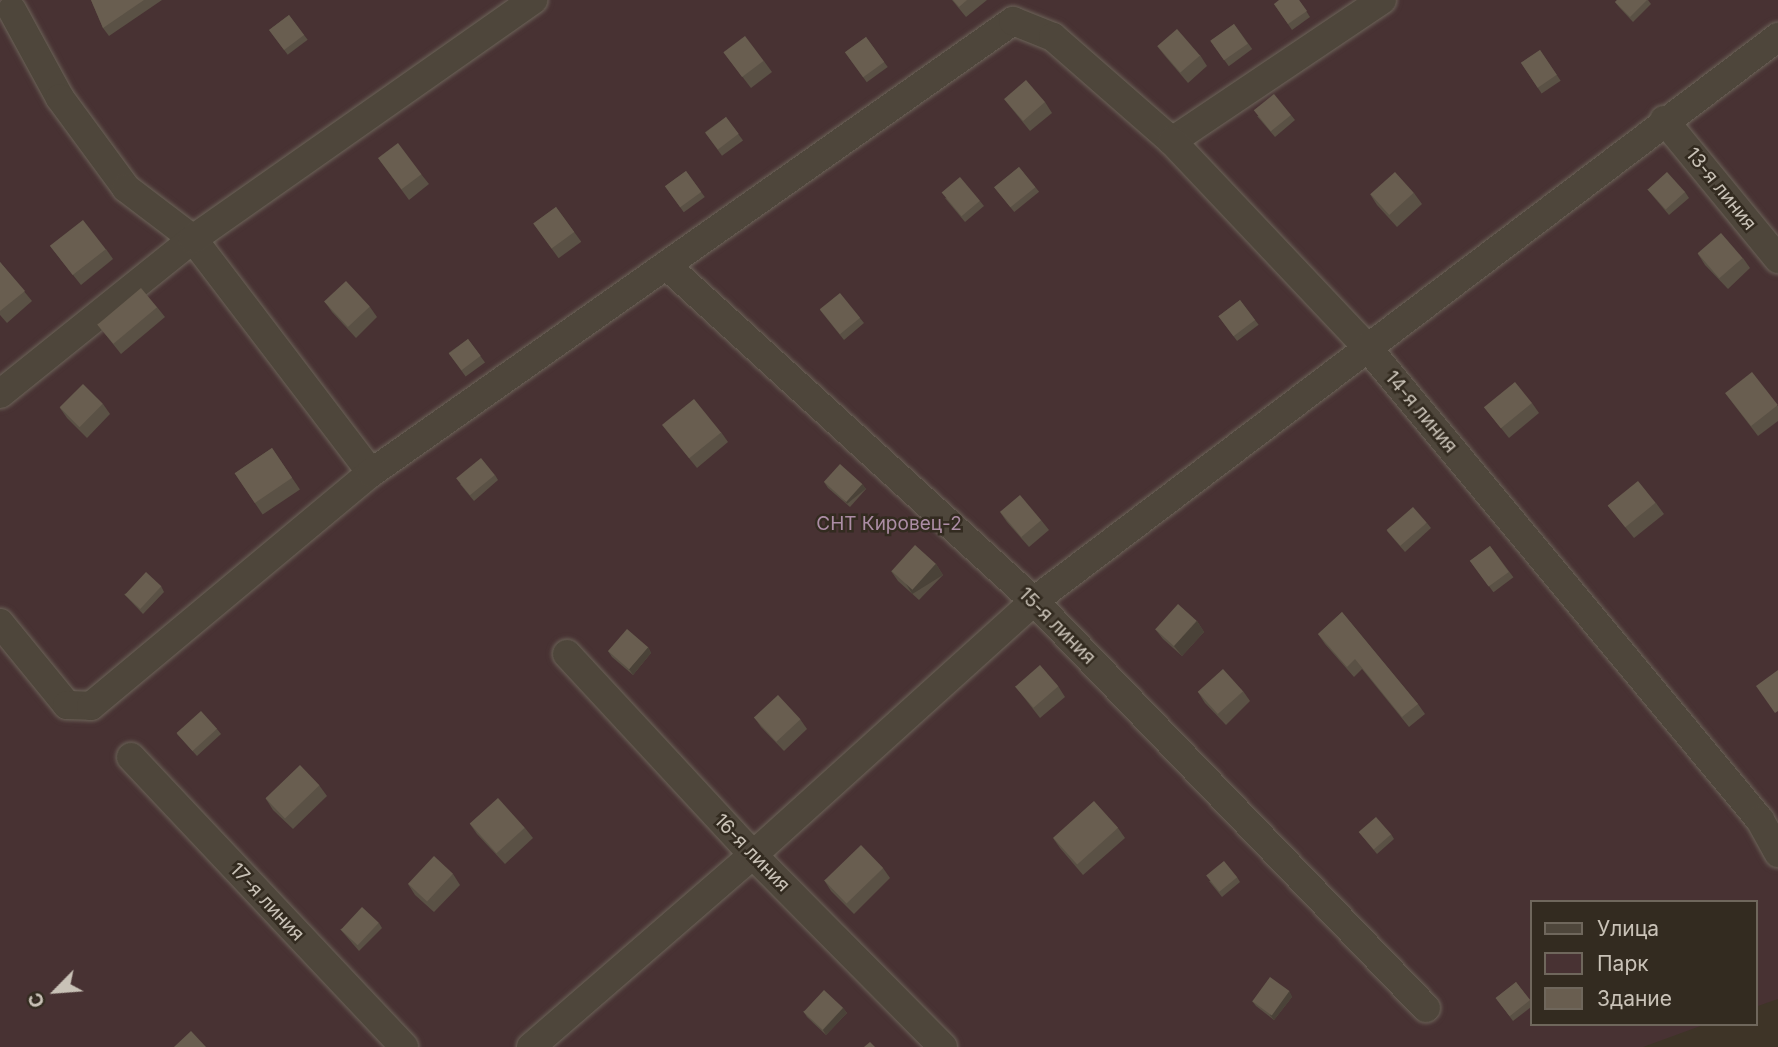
<!DOCTYPE html>
<html>
<head>
<meta charset="utf-8">
<style>
  body { margin:0 }
  #map { position:relative; width:1778px; height:1047px; overflow:hidden; background:#3e3427; font-family:Inter,sans-serif }
  div>[style] { position:absolute }
  .green>* { inset:0; background:#483233 }
  .roads { filter:drop-shadow(0 0 2px #6c6459) drop-shadow(0 0 2px #6c6459) }
  .minor>* { height:28px; margin:-14px; padding:0 14px; transform-origin:14px; border-radius:14px; background:#4e463b }
  .wall>* { inset:0; background:#5a5145; transform-origin:0 0 }
  .shaded-wall>* { inset:0; background:#4a4238; transform-origin:0 0 }
  .building>* { inset:0; background:#695e50; transform-origin:0 0 }
  span { translate:-50% -50%; white-space:nowrap; text-align:center; line-height:1.15; -webkit-text-stroke:5px #332b20; paint-order:stroke }
  .street-label { font-size:19px; color:#c9c2b7 }
  .park-label { font-size:19px; color:#ac8da5 }
  .legend { position:absolute; left:1530px; top:900px; width:228px; height:126px; box-sizing:border-box; background:#332b20; border:2px solid #6f675c; margin:0; padding:9px 12px; list-style:none; font-size:21px; color:#c9c2b7 }
  .legend li { display:flex; align-items:center; gap:14px; height:35px }
  .legend b { width:35px; border:2px solid #6f675c }
  .north { position:absolute; left:21px; top:956px; width:70px; height:70px; -webkit-text-stroke:5px #332b20; paint-order:stroke; rotate:245deg; font-size:19px; font-weight:700; line-height:28px; text-align:center; color:#c9c2b7 }
  .north::after { content:''; display:block; margin:auto; width:24px; height:32px; background:#c9c2b7; clip-path:polygon(50% 0,100% 100%,50% 72%,0 100%) }
</style>
</head>
<body>
<div id="map">
  <div class="green">
    <div style="clip-path:polygon(0 0,1778px 0,1778px 999px,1755px 1007px,1755px 902px,1531px 902px,1531px 1024px,1706px 1024px,1643px 1047px,0 1047px)"></div>
  </div>
  <div class="roads">
    <div class="minor">
      <div style="left:12px;top:10px;width:100px;rotate:61.4deg"></div>
      <div style="left:60px;top:98px;width:112px;rotate:53.7deg"></div>
      <div style="left:126px;top:188px;width:84px;rotate:37.3deg"></div>
      <div style="left:193px;top:239px;width:294px;rotate:52.7deg"></div>
      <div style="left:1664px;top:120px;width:180px;rotate:50.6deg"></div>
      <div style="left:1172px;top:141px;width:253px;rotate:-33.9deg"></div>
      <div style="left:667px;top:266px;width:497px;rotate:42.4deg"></div>
      <div style="left:1034px;top:601px;width:565px;rotate:46.08deg"></div>
      <div style="left:0;top:394px;width:248px;rotate:-38.8deg"></div>
      <div style="left:193px;top:239px;width:416px;rotate:-35.1deg"></div>
      <div style="left:0;top:623px;width:106px;rotate:50.7deg"></div>
      <div style="left:67px;top:705px;width:24px;rotate:2deg"></div>
      <div style="left:91px;top:706px;width:364px;rotate:-39.8deg"></div>
      <div style="left:371px;top:473px;width:785px;rotate:-35.15deg"></div>
      <div style="left:1013px;top:21px;width:43px;rotate:21.8deg"></div>
      <div style="left:1053px;top:37px;width:158px;rotate:41.2deg"></div>
      <div style="left:1172px;top:141px;width:284px;rotate:46.6deg"></div>
      <div style="left:1367px;top:347px;width:615px;rotate:50.28deg"></div>
      <div style="left:1760px;top:820px;width:38px;rotate:61deg"></div>
      <div style="left:567px;top:654px;width:274px;rotate:47.2deg"></div>
      <div style="left:753px;top:855px;width:270px;rotate:45.3deg"></div>
      <div style="left:131px;top:757px;width:398px;rotate:46.7deg"></div>
      <div style="left:531px;top:1047px;width:294px;rotate:-40.9deg"></div>
      <div style="left:753px;top:855px;width:379px;rotate:-42.1deg"></div>
      <div style="left:1034px;top:601px;width:934px;rotate:-37.16deg"></div>
    </div>
  </div>
  <div class="wall">
    <div style="clip-path:polygon(91px 0,162px 0,109px 36px,103px 28px)"></div>
    <div style="clip-path:polygon(952px 0,987px 0,966px 17px)"></div>
    <div style="clip-path:polygon(1299px 0,1310px 17px,1292px 30px,1274px 4px)"></div>
    <div style="clip-path:polygon(1617px 0,1648px 0,1651px 4px,1633px 22px,1619px 7px,1615px 2px)"></div>
    <div style="left:289px;top:15px;width:31px;height:25px;rotate:53deg"></div>
    <div style="left:1234px;top:24px;width:31px;height:29px;rotate:54deg"></div>
    <div style="left:866px;top:37px;width:37px;height:26px;rotate:54deg"></div>
    <div style="clip-path:polygon(1157px 46px,1200px 55px,1207px 66px,1188px 83px,1165px 56px)"></div>
    <div style="left:1540px;top:50px;width:37px;height:23px;rotate:56deg"></div>
    <div style="clip-path:polygon(724px 53px,764px 61px,772px 72px,751px 88px)"></div>
    <div style="clip-path:polygon(1004px 99px,1045px 102px,1052px 113px,1030px 131px)"></div>
    <div style="clip-path:polygon(1291px 115px,1295px 120px,1275px 137px,1257px 116px)"></div>
    <div style="left:726px;top:117px;width:29px;height:26px;rotate:54deg"></div>
    <div style="clip-path:polygon(378px 158px,421px 174px,429px 184px,409px 200px)"></div>
    <div style="left:1019px;top:167px;width:32px;height:32px;rotate:51deg"></div>
    <div style="left:686px;top:171px;width:32px;height:26px;rotate:54deg"></div>
    <div style="clip-path:polygon(1647px 189px,1685px 192px,1689px 198px,1669px 215px)"></div>
    <div style="clip-path:polygon(1414px 193px,1422px 204px,1397px 227px,1377px 205px,1370px 194px)"></div>
    <div style="clip-path:polygon(945px 198px,980px 201px,984px 206px,965px 222px)"></div>
    <div style="left:556px;top:207px;width:43px;height:28px;rotate:54deg"></div>
    <div style="clip-path:polygon(50px 246px,106px 249px,113px 259px,81px 285px)"></div>
    <div style="clip-path:polygon(1698px 254px,1743px 258px,1750px 268px,1728px 289px,1705px 265px)"></div>
    <div style="clip-path:polygon(0 262px,32px 301px,7px 323px,0 315px)"></div>
    <div style="left:1240px;top:300px;width:31px;height:27px;rotate:53deg"></div>
    <div style="clip-path:polygon(325px 302px,370px 307px,377px 317px,356px 338px,332px 312px)"></div>
    <div style="clip-path:polygon(157px 307px,165px 317px,121px 354px,97px 324px)"></div>
    <div style="clip-path:polygon(820px 310px,860px 318px,864px 323px,844px 340px)"></div>
    <div style="left:468px;top:339px;width:29px;height:24px;rotate:54deg"></div>
    <div style="clip-path:polygon(1725px 393px,1778px 406px,1778px 421px,1758px 436px)"></div>
    <div style="clip-path:polygon(1532px 403px,1539px 413px,1509px 438px,1484px 407px)"></div>
    <div style="clip-path:polygon(103px 404px,110px 414px,87px 438px,67px 418px,60px 408px)"></div>
    <div style="clip-path:polygon(662px 425px,721px 432px,728px 442px,697px 468px)"></div>
    <div style="left:272px;top:448px;width:50px;height:45px;rotate:56deg"></div>
    <div style="clip-path:polygon(495px 475px,498px 480px,474px 501px,460px 484px)"></div>
    <div style="clip-path:polygon(824px 482px,862px 484px,866px 489px,850px 507px,828px 488px)"></div>
    <div style="clip-path:polygon(1656px 503px,1664px 514px,1634px 538px,1608px 506px)"></div>
    <div style="clip-path:polygon(1000px 512px,1041px 520px,1049px 530px,1029px 547px,1007px 522px)"></div>
    <div style="clip-path:polygon(1427px 523px,1431px 528px,1405px 552px,1387px 531px)"></div>
    <div style="left:1490px;top:546px;width:39px;height:25px;rotate:53deg"></div>
    <div style="clip-path:polygon(936px 564px,943px 575px,919px 600px,898px 581px,891px 571px)"></div>
    <div style="clip-path:polygon(161px 586px,164px 592px,143px 614px,124px 594px)"></div>
    <div style="clip-path:polygon(1342px 612px,1418px 704px,1425px 714px,1409px 727px,1362px 669px,1354px 677px,1325px 644px,1318px 634px)"></div>
    <div style="clip-path:polygon(1197px 621px,1204px 632px,1182px 656px,1163px 639px,1155px 629px)"></div>
    <div style="clip-path:polygon(648px 647px,651px 653px,633px 675px,612px 657px,608px 651px)"></div>
    <div style="clip-path:polygon(1015px 686px,1058px 686px,1065px 697px,1040px 718px)"></div>
    <div style="clip-path:polygon(1243px 691px,1250px 701px,1226px 725px,1205px 703px,1198px 692px)"></div>
    <div style="clip-path:polygon(754px 717px,800px 719px,807px 729px,784px 751px,761px 727px)"></div>
    <div style="clip-path:polygon(217px 729px,221px 734px,197px 756px,177px 734px)"></div>
    <div style="clip-path:polygon(319px 785px,327px 796px,293px 829px,273px 810px,266px 799px)"></div>
    <div style="clip-path:polygon(470px 824px,525px 828px,533px 838px,505px 864px,477px 834px)"></div>
    <div style="clip-path:polygon(1118px 828px,1125px 838px,1083px 875px,1060px 848px,1053px 838px)"></div>
    <div style="clip-path:polygon(1359px 832px,1391px 834px,1394px 839px,1377px 854px)"></div>
    <div style="clip-path:polygon(883px 868px,890px 878px,854px 914px,831px 891px,824px 880px)"></div>
    <div style="clip-path:polygon(453px 874px,460px 885px,434px 912px,415px 895px,408px 884px)"></div>
    <div style="clip-path:polygon(1237px 877px,1240px 882px,1222px 897px,1209px 881px)"></div>
    <div style="clip-path:polygon(379px 923px,382px 928px,359px 951px,340px 929px)"></div>
    <div style="clip-path:polygon(1516px 982px,1531px 1002px,1531px 1007px,1513px 1021px,1496px 998px)"></div>
    <div style="clip-path:polygon(1289px 991px,1292px 997px,1274px 1020px,1256px 1006px,1252px 1001px)"></div>
    <div style="clip-path:polygon(843px 1008px,847px 1013px,826px 1035px,807px 1017px,803px 1011px)"></div>
  </div>
  <div class="shaded-wall">
    <div style="left:862px;top:484px;width:6px;height:24px;rotate:51deg"></div>
    <div style="left:936px;top:564px;width:13px;height:36px;rotate:58deg"></div>
    <div style="clip-path:polygon(1197px 621px,1204px 632px,1182px 656px,1174px 646px)"></div>
    <div style="clip-path:polygon(648px 647px,651px 653px,633px 675px,629px 669px)"></div>
    <div style="clip-path:polygon(1289px 991px,1292px 997px,1274px 1020px,1270px 1015px)"></div>
    <div style="clip-path:polygon(843px 1008px,847px 1013px,826px 1035px,823px 1030px)"></div>
  </div>
  <div class="building">
    <div style="clip-path:polygon(91px 0,144px 0,103px 28px)"></div>
    <div style="clip-path:polygon(953px 0,967px 0,959px 7px)"></div>
    <div style="clip-path:polygon(1279px 0,1299px 0,1307px 11px,1288px 24px,1274px 4px)"></div>
    <div style="clip-path:polygon(1617px 0,1647px 0,1630px 17px,1615px 2px)"></div>
    <div style="left:289px;top:15px;width:25px;height:25px;rotate:53deg"></div>
    <div style="left:1234px;top:24px;width:24px;height:29px;rotate:55deg"></div>
    <div style="left:1177px;top:29px;width:35px;height:26px;rotate:49deg"></div>
    <div style="left:745px;top:36px;width:31px;height:27px;rotate:53deg"></div>
    <div style="left:866px;top:37px;width:31px;height:26px;rotate:54deg"></div>
    <div style="left:1540px;top:50px;width:30px;height:23px;rotate:56deg"></div>
    <div style="left:1026px;top:80px;width:29px;height:29px;rotate:49deg"></div>
    <div style="left:1274px;top:94px;width:27px;height:26px;rotate:51deg"></div>
    <div style="left:726px;top:117px;width:21px;height:26px;rotate:53deg"></div>
    <div style="left:398px;top:143px;width:39px;height:25px;rotate:53deg"></div>
    <div style="left:1019px;top:167px;width:26px;height:32px;rotate:51deg"></div>
    <div style="left:686px;top:171px;width:26px;height:26px;rotate:54deg"></div>
    <div style="left:1395px;top:172px;width:28px;height:33px;rotate:48deg"></div>
    <div style="left:1667px;top:172px;width:27px;height:26px;rotate:48deg"></div>
    <div style="left:960px;top:177px;width:31px;height:24px;rotate:50deg"></div>
    <div style="left:556px;top:207px;width:31px;height:28px;rotate:54deg"></div>
    <div style="left:83px;top:220px;width:37px;height:42px;rotate:52deg"></div>
    <div style="left:1721px;top:233px;width:33px;height:31px;rotate:49deg"></div>
    <div style="clip-path:polygon(0 262px,25px 291px,0 311px)"></div>
    <div style="left:346px;top:281px;width:35px;height:30px;rotate:47deg"></div>
    <div style="left:141px;top:288px;width:25px;height:57px;rotate:50deg"></div>
    <div style="left:840px;top:293px;width:32px;height:26px;rotate:51deg"></div>
    <div style="left:1240px;top:300px;width:25px;height:27px;rotate:53deg"></div>
    <div style="left:468px;top:339px;width:21px;height:24px;rotate:53deg"></div>
    <div style="left:1752px;top:372px;width:42px;height:34px;rotate:52deg"></div>
    <div style="left:1515px;top:382px;width:27px;height:40px;rotate:51deg"></div>
    <div style="left:83px;top:384px;width:28px;height:33px;rotate:45deg"></div>
    <div style="left:694px;top:399px;width:43px;height:41px;rotate:51deg"></div>
    <div style="left:272px;top:448px;width:36px;height:45px;rotate:56deg"></div>
    <div style="left:481px;top:458px;width:22px;height:32px;rotate:51deg"></div>
    <div style="left:840px;top:464px;width:30px;height:24px;rotate:42deg"></div>
    <div style="left:1638px;top:481px;width:28px;height:39px;rotate:51deg"></div>
    <div style="left:1020px;top:495px;width:33px;height:26px;rotate:50deg"></div>
    <div style="left:1413px;top:507px;width:21px;height:35px;rotate:49deg"></div>
    <div style="left:915px;top:545px;width:28px;height:35px;rotate:42deg"></div>
    <div style="left:1490px;top:546px;width:32px;height:25px;rotate:54deg"></div>
    <div style="left:146px;top:572px;width:21px;height:31px;rotate:43deg"></div>
    <div style="left:1178px;top:604px;width:25px;height:34px;rotate:42deg"></div>
    <div style="clip-path:polygon(1342px 612px,1418px 704px,1402px 717px,1355px 659px,1347px 667px,1318px 634px)"></div>
    <div style="left:627px;top:629px;width:28px;height:29px;rotate:41deg"></div>
    <div style="left:1040px;top:665px;width:28px;height:33px;rotate:49deg"></div>
    <div style="left:1223px;top:669px;width:30px;height:34px;rotate:48deg"></div>
    <div style="clip-path:polygon(1778px 670px,1778px 711px,1775px 713px,1756px 686px)"></div>
    <div style="left:778px;top:695px;width:33px;height:33px;rotate:47deg"></div>
    <div style="left:201px;top:711px;width:24px;height:33px;rotate:48deg"></div>
    <div style="left:300px;top:765px;width:28px;height:48px;rotate:46deg"></div>
    <div style="left:498px;top:798px;width:40px;height:38px;rotate:48deg"></div>
    <div style="left:1094px;top:801px;width:36px;height:55px;rotate:48deg"></div>
    <div style="left:1376px;top:817px;width:23px;height:23px;rotate:49deg"></div>
    <div style="left:861px;top:845px;width:32px;height:51px;rotate:46deg"></div>
    <div style="left:434px;top:856px;width:26px;height:38px;rotate:43deg"></div>
    <div style="left:1224px;top:861px;width:21px;height:23px;rotate:51deg"></div>
    <div style="left:362px;top:907px;width:23px;height:31px;rotate:43deg"></div>
    <div style="left:1270px;top:977px;width:24px;height:30px;rotate:36deg"></div>
    <div style="left:1516px;top:982px;width:23px;height:26px;rotate:52deg"></div>
    <div style="left:824px;top:990px;width:26px;height:30px;rotate:43deg"></div>
    <div style="clip-path:polygon(191px 1031px,206px 1047px,174px 1047px)"></div>
    <div style="clip-path:polygon(870px 1042px,875px 1047px,864px 1047px)"></div>
  </div>
  <div class="street-label">
    <span style="left:1721px;top:189px;rotate:51deg">13-я линия</span>
    <span style="left:1421px;top:412px;rotate:50deg">14-я линия</span>
    <span style="left:1057px;top:626px;rotate:45deg">15-я линия</span>
    <span style="left:752px;top:853px;rotate:46deg">16-я линия</span>
    <span style="left:267px;top:902px;rotate:47deg">17-я линия</span>
  </div>
  <div class="park-label">
    <span style="left:889px;top:524px">СНТ Кировец-2</span>
  </div>
  <ul class="legend">
  <li><b style="height:9px;background:#4e463b"></b>Улица</li>
  <li><b style="height:19px;background:#483233"></b>Парк</li>
  <li><b style="height:19px;background:#695e50"></b>Здание</li>
  </ul>
  <div class="north">С</div>
</div>
</body>
</html>
